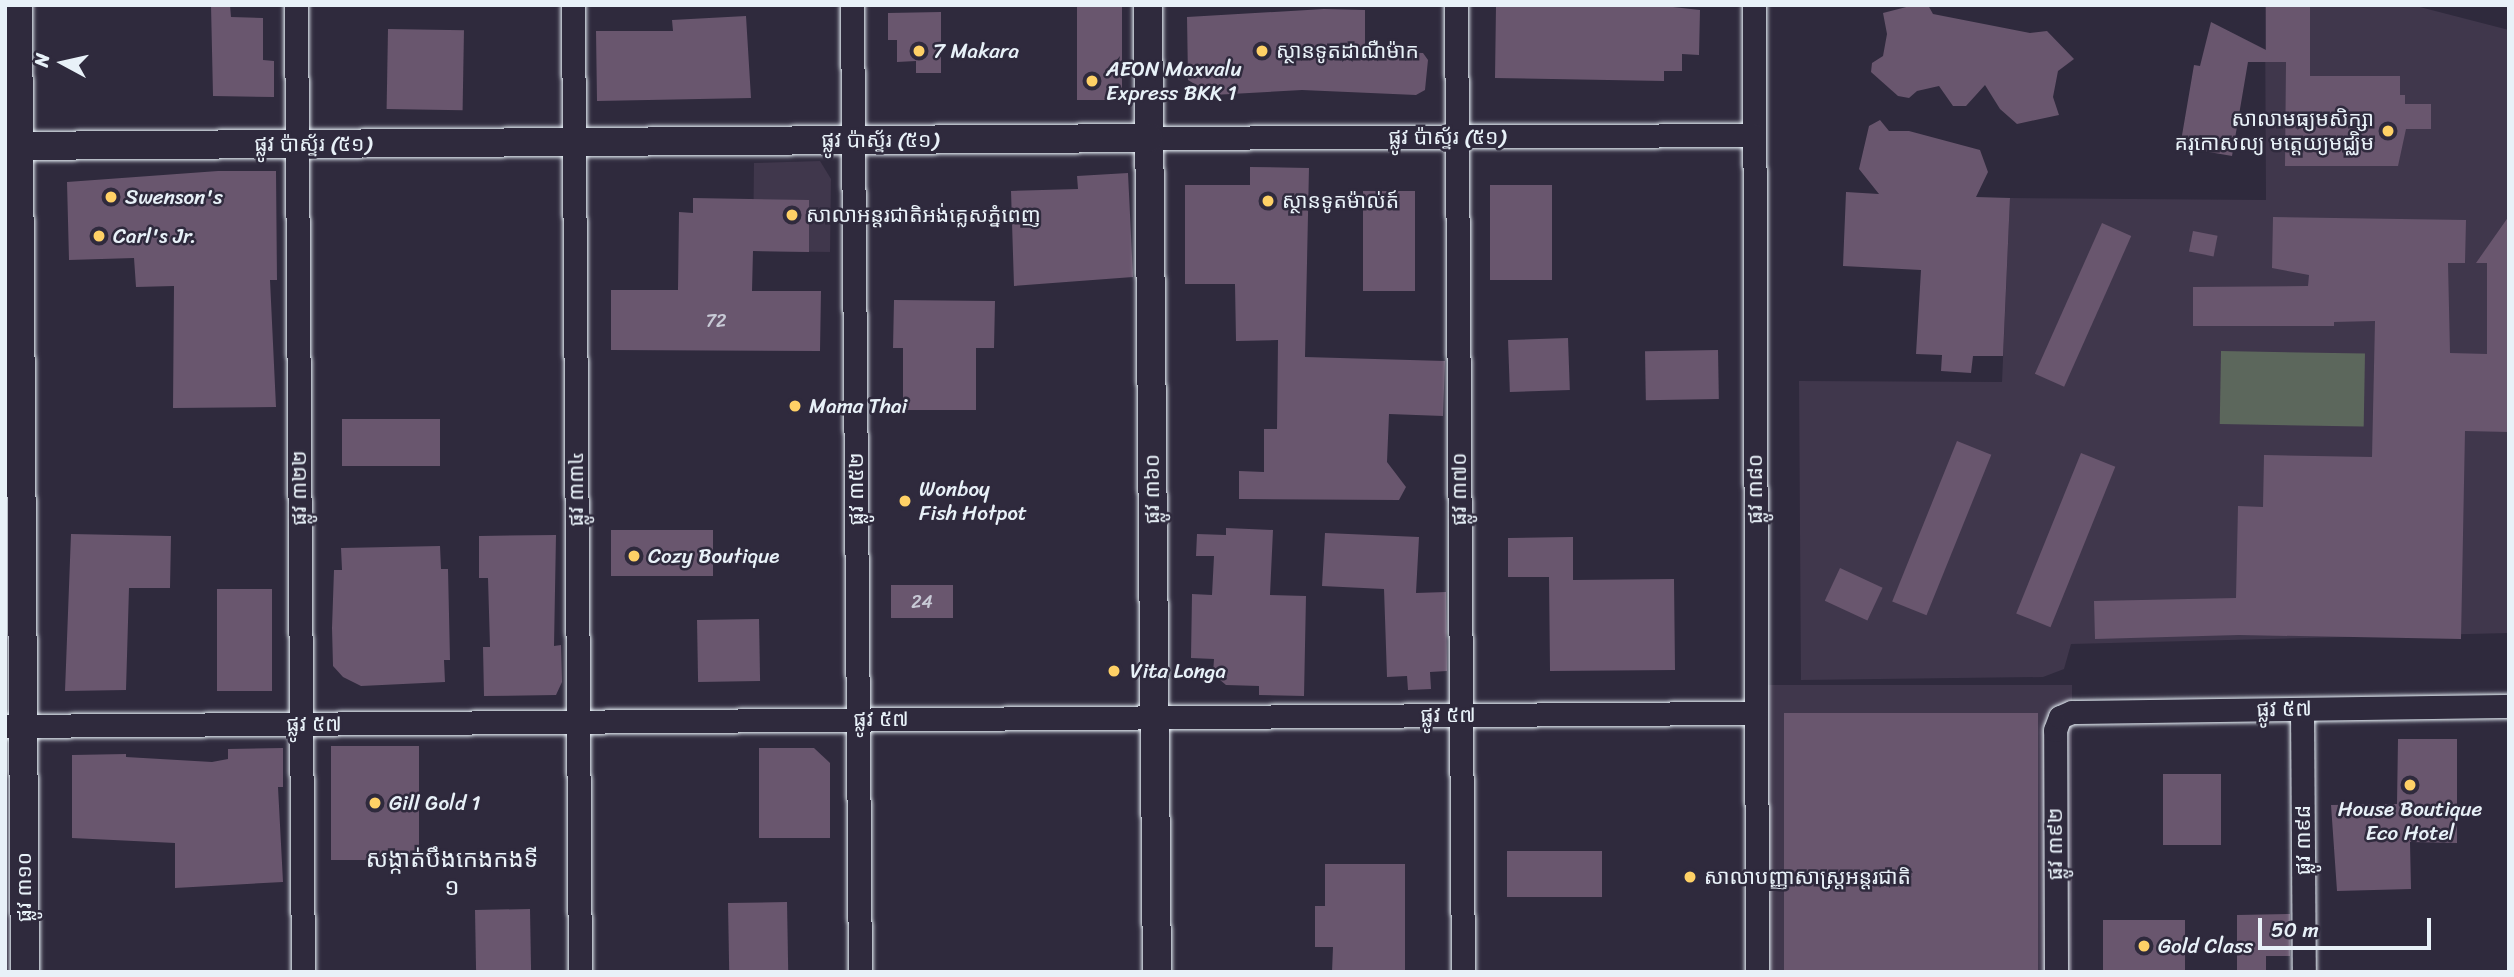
<!DOCTYPE html>
<html>
<head>
<meta charset="utf-8">
<style>
  body { margin:0 }
  #map { position:relative; width:2514px; height:977px; overflow:hidden; background:#2f2a3d; font-family:Sriracha,"Noto Sans Khmer",sans-serif }
  div>[style] { position:absolute }
  .built>* { inset:0; background:#40374c; transform-origin:0 0 }
  .green>* { inset:0; background:#5c675c; transform-origin:0 0 }
  .building>* { inset:0; background:#69566e; transform-origin:0 0 }
  .roads { filter:drop-shadow(0 0 2px #e8f1f8) drop-shadow(0 0 2px #e8f1f8) }
  .minor>* { height:23px; margin:-11.5px; padding:0 11.5px; transform-origin:11.5px; border-radius:11.5px; background:#2f2a3d }
  .tertiary>* { height:28px; margin:-14px; padding:0 14px; transform-origin:14px; border-radius:14px; background:#2f2a3d }
  .dots>* { width:19px; height:19px; translate:-50% -50%; box-sizing:border-box; border:4px solid #2f2a3d; border-radius:50% }
  span { translate:-50% -50%; white-space:nowrap; text-align:center; line-height:1.15; -webkit-text-stroke:5px #2f2a3d; paint-order:stroke }
  .number-label { font-size:18px; color:#c8cad6 }
  .number-label span { -webkit-text-stroke-width:0 }
  .poi-label { font-size:21px; color:#e8f1f8 }
  .left { translate:0 -50%; text-align:left }
  .right { translate:-100% -50%; text-align:right }
  .street-label { font-size:21px; color:#e8f1f8 }
  .quarter-label { font-size:24px; color:#e8f1f8 }
  .frame { position:absolute; inset:0; border:7px solid #e8f1f8; pointer-events:none }
  .north { position:absolute; left:28px; top:28px; width:70px; height:70px; -webkit-text-stroke:5px #2f2a3d; paint-order:stroke; rotate:278deg; font-size:19px; font-weight:700; line-height:28px; text-align:center; color:#e8f1f8 }
  .north::after { content:''; display:block; margin:auto; width:24px; height:32px; background:#e8f1f8; clip-path:polygon(50% 0,100% 100%,50% 72%,0 100%) }
  .scale { position:absolute; left:2258px; top:918px; width:173px; height:32px; box-sizing:border-box; border:4px solid #e8f1f8; border-top:0; padding-left:9px; font-size:21px; line-height:24px; white-space:nowrap; color:#e8f1f8; -webkit-text-stroke:5px #2f2a3d; paint-order:stroke }
</style>
</head>
<body>
<div id="map">
  <div class="built">
    <div style="clip-path:polygon(2265px 5px,2412px 5px,2509px 30px,2509px 633px,2071px 644px,2064px 669px,2043px 677px,1801px 680px,1799px 381px,2002px 382px,2010px 198px,2266px 200px)"></div>
    <div style="clip-path:polygon(820px 161px,831px 179px,830px 252px,753px 251px,754px 163px)"></div>
    <div style="left:2072px;top:685px;width:287px;height:324px;rotate:90deg"></div>
  </div>
  <div class="green">
    <div style="left:2221px;top:351px;width:144px;height:73px;rotate:1deg"></div>
  </div>
  <div class="building">
    <div style="clip-path:polygon(211px 5px,230px 5px,231px 17px,263px 18px,263px 60px,274px 61px,274px 97px,213px 96px)"></div>
    <div style="left:1077px;top:5px;width:45px;height:95px"></div>
    <div style="clip-path:polygon(1496px 5px,1655px 5px,1700px 10px,1699px 55px,1682px 54px,1682px 71px,1664px 71px,1664px 81px,1495px 78px)"></div>
    <div style="clip-path:polygon(1914px 5px,1928px 5px,1933px 14px,2030px 33px,2047px 31px,2074px 59px,2058px 71px,2053px 97px,2059px 115px,2017px 124px,2000px 109px,1985px 85px,1966px 106px,1953px 106px,1939px 86px,1917px 91px,1909px 98px,1898px 96px,1871px 72px,1872px 63px,1883px 56px,1887px 34px,1883px 13px)"></div>
    <div style="clip-path:polygon(2266px 7px,2310px 7px,2310px 76px,2400px 76px,2400px 95px,2405px 95px,2405px 104px,2431px 104px,2431px 129px,2406px 129px,2398px 166px,2285px 166px,2286px 62px,2248px 62px,2232px 156px,2180px 147px,2194px 65px,2200px 66px,2211px 22px,2266px 50px)"></div>
    <div style="clip-path:polygon(1324px 9px,1365px 10px,1365px 51px,1423px 53px,1428px 60px,1425px 90px,1416px 95px,1302px 90px,1213px 95px,1188px 80px,1187px 17px)"></div>
    <div style="clip-path:polygon(941px 12px,941px 73px,916px 73px,916px 61px,897px 62px,897px 40px,888px 40px,888px 13px)"></div>
    <div style="clip-path:polygon(746px 16px,751px 98px,597px 101px,596px 31px,673px 31px,672px 20px)"></div>
    <div style="left:388px;top:29px;width:76px;height:80px;rotate:1deg"></div>
    <div style="clip-path:polygon(1880px 120px,1889px 131px,1909px 131px,1980px 150px,1988px 172px,1976px 197px,2010px 198px,2003px 356px,1973px 356px,1971px 373px,1941px 371px,1942px 355px,1916px 354px,1921px 270px,1843px 266px,1846px 192px,1879px 194px,1859px 169px,1869px 126px)"></div>
    <div style="clip-path:polygon(1250px 167px,1309px 168px,1305px 357px,1445px 361px,1443px 416px,1389px 414px,1387px 462px,1406px 487px,1399px 500px,1239px 499px,1239px 471px,1264px 472px,1264px 429px,1277px 429px,1278px 340px,1236px 341px,1235px 284px,1185px 284px,1185px 185px,1250px 185px)"></div>
    <div style="clip-path:polygon(218px 171px,276px 171px,277px 280px,270px 280px,276px 407px,173px 408px,174px 286px,136px 287px,134px 258px,69px 260px,67px 182px)"></div>
    <div style="clip-path:polygon(1128px 173px,1133px 277px,1014px 286px,1011px 191px,1078px 189px,1077px 176px)"></div>
    <div style="left:1490px;top:185px;width:62px;height:95px"></div>
    <div style="left:1415px;top:191px;width:100px;height:52px;rotate:90deg"></div>
    <div style="clip-path:polygon(693px 198px,809px 200px,809px 252px,753px 251px,752px 291px,821px 291px,820px 351px,611px 350px,611px 290px,678px 290px,679px 212px,693px 213px)"></div>
    <div style="clip-path:polygon(2509px 216px,2509px 432px,2465px 431px,2461px 639px,2239px 635px,2095px 639px,2094px 601px,2236px 598px,2238px 506px,2263px 507px,2264px 455px,2372px 457px,2375px 321px,2334px 322px,2334px 326px,2193px 326px,2193px 287px,2308px 286px,2309px 275px,2272px 268px,2273px 217px,2466px 220px,2465px 263px,2448px 263px,2450px 353px,2487px 354px,2487px 263px,2476px 263px)"></div>
    <div style="left:2102px;top:223px;width:32px;height:165px;rotate:24deg"></div>
    <div style="left:2193px;top:231px;width:25px;height:21px;rotate:11deg"></div>
    <div style="clip-path:polygon(894px 300px,995px 301px,994px 348px,976px 348px,976px 410px,903px 410px,903px 348px,893px 348px)"></div>
    <div style="left:1568px;top:338px;width:52px;height:60px;rotate:88deg"></div>
    <div style="left:1718px;top:350px;width:49px;height:73px;rotate:89deg"></div>
    <div style="left:440px;top:419px;width:47px;height:98px;rotate:90deg"></div>
    <div style="left:1957px;top:441px;width:37px;height:173px;rotate:22deg"></div>
    <div style="left:2081px;top:453px;width:37px;height:173px;rotate:22deg"></div>
    <div style="clip-path:polygon(1226px 528px,1273px 530px,1270px 595px,1306px 596px,1304px 696px,1259px 695px,1259px 686px,1226px 685px,1213px 674px,1214px 659px,1191px 658px,1192px 594px,1212px 595px,1214px 556px,1196px 556px,1197px 534px,1226px 535px)"></div>
    <div style="left:713px;top:530px;width:46px;height:102px;rotate:90deg"></div>
    <div style="clip-path:polygon(1325px 533px,1419px 537px,1416px 593px,1446px 592px,1447px 671px,1430px 672px,1431px 689px,1408px 690px,1407px 676px,1387px 677px,1384px 589px,1322px 586px)"></div>
    <div style="clip-path:polygon(71px 534px,171px 536px,170px 588px,129px 588px,126px 690px,65px 691px)"></div>
    <div style="clip-path:polygon(556px 535px,554px 646px,561px 645px,562px 682px,556px 695px,484px 696px,483px 647px,490px 647px,488px 578px,479px 578px,479px 536px)"></div>
    <div style="clip-path:polygon(1573px 537px,1573px 580px,1674px 579px,1675px 670px,1550px 671px,1549px 577px,1508px 577px,1508px 538px)"></div>
    <div style="clip-path:polygon(440px 546px,441px 569px,448px 569px,450px 660px,444px 660px,445px 682px,361px 686px,343px 677px,333px 666px,332px 628px,334px 570px,342px 570px,341px 548px)"></div>
    <div style="left:1840px;top:568px;width:47px;height:36px;rotate:25deg"></div>
    <div style="left:953px;top:585px;width:33px;height:62px;rotate:90deg"></div>
    <div style="left:272px;top:589px;width:102px;height:55px;rotate:90deg"></div>
    <div style="left:759px;top:619px;width:62px;height:62px;rotate:89deg"></div>
    <div style="left:2038px;top:713px;width:259px;height:254px;rotate:90deg"></div>
    <div style="clip-path:polygon(2398px 739px,2457px 739px,2457px 843px,2410px 842px,2411px 889px,2337px 891px,2331px 805px,2397px 804px)"></div>
    <div style="left:419px;top:746px;width:114px;height:88px;rotate:90deg"></div>
    <div style="clip-path:polygon(283px 748px,283px 787px,278px 787px,283px 882px,175px 888px,175px 843px,72px 838px,72px 755px,126px 754px,126px 757px,212px 762px,228px 759px,228px 749px)"></div>
    <div style="clip-path:polygon(759px 748px,814px 748px,830px 763px,830px 838px,759px 838px)"></div>
    <div style="left:2221px;top:774px;width:71px;height:58px;rotate:90deg"></div>
    <div style="left:1507px;top:851px;width:95px;height:46px"></div>
    <div style="clip-path:polygon(1325px 864px,1405px 864px,1405px 972px,1332px 972px,1333px 947px,1315px 947px,1315px 906px,1325px 906px)"></div>
    <div style="left:787px;top:902px;width:70px;height:59px;rotate:89deg"></div>
    <div style="left:530px;top:909px;width:63px;height:55px;rotate:89deg"></div>
    <div style="clip-path:polygon(2290px 914px,2290px 956px,2266px 956px,2266px 972px,2237px 972px,2237px 915px)"></div>
    <div style="left:2103px;top:920px;width:82px;height:52px"></div>
  </div>
  <div class="roads">
    <div class="minor">
      <div style="left:296px;top:5px;width:967px;rotate:89.59deg"></div>
      <div style="left:573px;top:5px;width:967px;rotate:89.59deg"></div>
      <div style="left:852px;top:5px;width:967px;rotate:89.53deg"></div>
      <div style="left:1456px;top:5px;width:967px;rotate:89.59deg"></div>
      <div style="left:1754px;top:5px;width:967px;rotate:89.82deg"></div>
      <div style="left:1149px;top:138px;width:605px;rotate:-0.28deg"></div>
      <div style="left:2302px;top:709px;width:263px;rotate:89.6deg"></div>
      <div style="left:5px;top:726px;width:1751px;rotate:-0.43deg"></div>
      <div style="left:2056px;top:972px;width:242px;rotate:-90.2deg"></div>
      <div style="left:2055px;top:730px;width:14px;rotate:-69deg"></div>
      <div style="left:2060px;top:717px;width:13px;rotate:-23deg"></div>
      <div style="left:2072px;top:712px;width:437px;rotate:-0.8deg"></div>
    </div>
    <div class="tertiary">
      <div style="left:18px;top:5px;width:967px;rotate:89.59deg"></div>
      <div style="left:1148px;top:5px;width:967px;rotate:89.47deg"></div>
      <div style="left:5px;top:146px;width:1144px;rotate:-0.4deg"></div>
    </div>
  </div>
  <div class="dots">
    <div style="left:919px;top:51px;background:#ffd166"></div>
    <div style="left:1262px;top:51px;background:#ffd166"></div>
    <div style="left:1092px;top:81px;background:#ffd166"></div>
    <div style="left:2388px;top:131px;background:#ffd166"></div>
    <div style="left:111px;top:197px;background:#ffd166"></div>
    <div style="left:1268px;top:201px;background:#ffd166"></div>
    <div style="left:792px;top:215px;background:#ffd166"></div>
    <div style="left:99px;top:236px;background:#ffd166"></div>
    <div style="left:795px;top:406px;background:#ffd166"></div>
    <div style="left:905px;top:501px;background:#ffd166"></div>
    <div style="left:634px;top:556px;background:#ffd166"></div>
    <div style="left:1114px;top:671px;background:#ffd166"></div>
    <div style="left:2410px;top:785px;background:#ffd166"></div>
    <div style="left:375px;top:803px;background:#ffd166"></div>
    <div style="left:1690px;top:877px;background:#ffd166"></div>
    <div style="left:2144px;top:946px;background:#ffd166"></div>
  </div>
  <div class="number-label">
    <span style="left:716px;top:321px">72</span>
    <span style="left:922px;top:602px">24</span>
  </div>
  <div class="poi-label">
    <span class="left" style="left:933px;top:51px">7 Makara</span>
    <span class="left" style="left:1276px;top:51px">ស្ថានទូតដាណឺម៉ាក</span>
    <span class="left" style="left:1106px;top:81px">AEON Maxvalu<br>Express BKK 1</span>
    <span class="right" style="left:2374px;top:131px">សាលាមធ្យមសិក្សា<br>គរុកោសល្យ មត្តេយ្យមជ្ឈិម</span>
    <span class="left" style="left:125px;top:197px">Swenson's</span>
    <span class="left" style="left:1282px;top:201px">ស្ថានទូតម៉ាល់ត៍</span>
    <span class="left" style="left:806px;top:215px">សាលាអន្តរជាតិអង់គ្លេសភ្នំពេញ</span>
    <span class="left" style="left:113px;top:236px">Carl's Jr.</span>
    <span class="left" style="left:809px;top:406px">Mama Thai</span>
    <span class="left" style="left:919px;top:501px">Wonboy<br>Fish Hotpot</span>
    <span class="left" style="left:648px;top:556px">Cozy Boutique</span>
    <span class="left" style="left:1130px;top:671px">Vita Longa</span>
    <span class="left" style="left:389px;top:803px">Gill Gold 1</span>
    <span style="left:2410px;top:821px">House Boutique<br>Eco Hotel</span>
    <span class="left" style="left:1704px;top:877px">សាលាបញ្ញាសាស្ត្រអន្តរជាតិ</span>
    <span class="left" style="left:2158px;top:946px">Gold Class</span>
  </div>
  <div class="street-label">
    <span style="left:1447px;top:137px">ផ្លូវ ប៉ាស្ទ័រ (៥១)</span>
    <span style="left:880px;top:140px">ផ្លូវ ប៉ាស្ទ័រ (៥១)</span>
    <span style="left:313px;top:144px">ផ្លូវ ប៉ាស្ទ័រ (៥១)</span>
    <span style="left:299px;top:488px;rotate:-90deg">ផ្លូវ ៣២២</span>
    <span style="left:576px;top:489px;rotate:-90deg">ផ្លូវ ៣៣៤</span>
    <span style="left:856px;top:489px;rotate:-90deg">ផ្លូវ ៣៥២</span>
    <span style="left:1152px;top:489px;rotate:-90deg">ផ្លូវ ៣៦០</span>
    <span style="left:1459px;top:489px;rotate:-90deg">ផ្លូវ ៣៧០</span>
    <span style="left:1755px;top:489px;rotate:-90deg">ផ្លូវ ៣៨០</span>
    <span style="left:2284px;top:709px;rotate:-1deg">ផ្លូវ ៥៧</span>
    <span style="left:1448px;top:715px">ផ្លូវ ៥៧</span>
    <span style="left:881px;top:719px">ផ្លូវ ៥៧</span>
    <span style="left:314px;top:724px">ផ្លូវ ៥៧</span>
    <span style="left:2303px;top:840px;rotate:-90deg">ផ្លូវ ៣៩៨</span>
    <span style="left:2055px;top:844px;rotate:-90deg">ផ្លូវ ៣៩២</span>
    <span style="left:24px;top:887px;rotate:-90deg">ផ្លូវ ៣១០</span>
  </div>
  <div class="quarter-label">
    <span style="left:452px;top:874px">សង្កាត់បឹងកេងកងទី<br>១</span>
  </div>
  <div class="frame"></div>
  <div class="north">N</div>
  <div class="scale">50 m</div>
</div>
</body>
</html>
